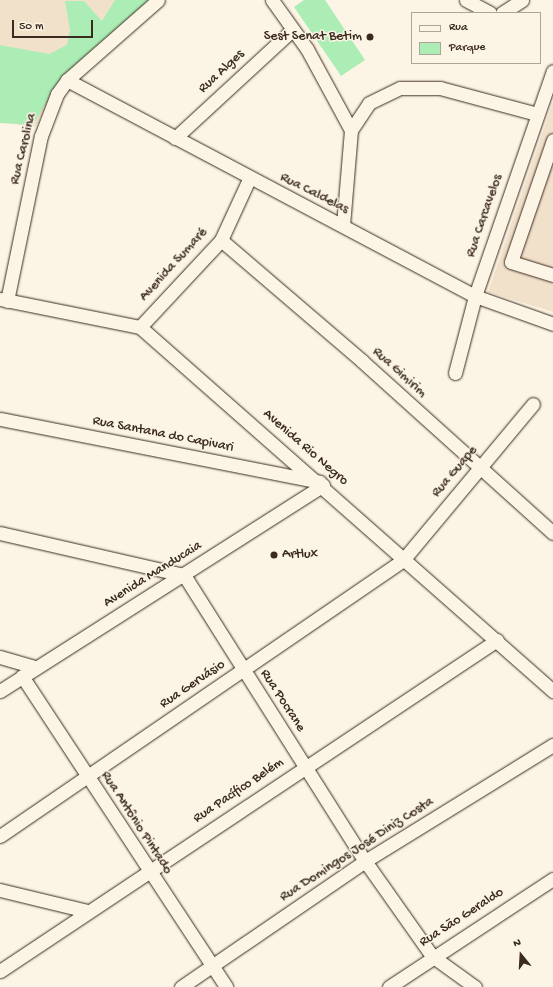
<!DOCTYPE html>
<html>
<head>
<meta charset="utf-8">
<style>
  body { margin:0 }
  #map { position:relative; width:553px; height:987px; overflow:hidden; background:#fcf5e5; font-family:"Gochi Hand",sans-serif }
  div>[style] { position:absolute }
  .built>* { inset:0; background:#f2e1ca }
  .green>* { inset:0; background:#acedb6 }
  .roads { filter:drop-shadow(0 0 1px #3b2a1e) drop-shadow(0 0 1px #3b2a1e) }
  .minor>* { height:13px; margin:-6.5px; padding:0 6.5px; transform-origin:6.5px; border-radius:6.5px; background:#fcf5e5 }
  .dots>* { width:11px; height:11px; translate:-50% -50%; box-sizing:border-box; border:2px solid #fcf5e5; border-radius:50% }
  span { translate:-50% -50%; white-space:nowrap; text-align:center; line-height:1.15; -webkit-text-stroke:3px #fcf5e5; paint-order:stroke }
  .poi-label { font-size:14px; color:#3b2a1e }
  .right { translate:-100% -50%; text-align:right }
  .left { translate:0 -50%; text-align:left }
  .street-label { font-size:14px; color:#3b2a1e }
  .legend { position:absolute; left:411px; top:12px; width:130px; height:52px; box-sizing:border-box; background:#fcf5e5; border:1px solid #afa495; margin:0; padding:5px 7px; list-style:none; font-size:12px; color:#3b2a1e }
  .legend li { display:flex; align-items:center; gap:8px; height:20px }
  .legend b { width:20px; border:1px solid #afa495 }
  .north { position:absolute; left:501px; top:935px; width:40px; height:40px; -webkit-text-stroke:3px #fcf5e5; paint-order:stroke; rotate:342deg; font-size:11px; font-weight:700; line-height:16px; text-align:center; color:#3b2a1e }
  .north::after { content:''; display:block; margin:auto; width:14px; height:18px; background:#3b2a1e; clip-path:polygon(50% 0,100% 100%,50% 72%,0 100%) }
  .scale { position:absolute; left:12px; top:20px; width:81px; height:18px; box-sizing:border-box; border:2px solid #3b2a1e; border-top:0; padding-left:5px; font-size:12px; line-height:14px; white-space:nowrap; color:#3b2a1e; -webkit-text-stroke:3px #fcf5e5; paint-order:stroke }
</style>
</head>
<body>
<div id="map">
  <div class="built">
    <div style="clip-path:polygon(0 0,150px 0,54px 94px,35px 127px,0 122px)"></div>
    <div style="clip-path:polygon(553px 102px,553px 312px,488px 292px)"></div>
  </div>
  <div class="green">
    <div style="clip-path:polygon(115px 0,150px 0,51px 95px,33px 125px,0 123px,0 45px,49px 54px,67px 45px,70px 30px,65px 1px,84px 1px,102px 21px)"></div>
    <div style="clip-path:polygon(304px 0,325px 0,365px 60px,341px 76px,294px 7px)"></div>
  </div>
  <div class="roads">
    <div class="minor">
      <div style="left:272px;top:0;width:60px;rotate:54.5deg"></div>
      <div style="left:307px;top:49px;width:92px;rotate:61.5deg"></div>
      <div style="left:351px;top:130px;width:96px;rotate:94.8deg"></div>
      <div style="left:466px;top:0;width:27px;rotate:28deg"></div>
      <div style="left:502px;top:13px;width:24px;rotate:-33deg"></div>
      <div style="left:67px;top:80px;width:462px;rotate:27.9deg"></div>
      <div style="left:475px;top:296px;width:83px;rotate:19.7deg"></div>
      <div style="left:351px;top:130px;width:32px;rotate:-56deg"></div>
      <div style="left:369px;top:103px;width:34px;rotate:-26deg"></div>
      <div style="left:400px;top:88px;width:40px"></div>
      <div style="left:440px;top:88px;width:100px;rotate:15deg"></div>
      <div style="left:175px;top:138px;width:159px;rotate:-42.7deg"></div>
      <div style="left:553px;top:140px;width:129px;rotate:109deg"></div>
      <div style="left:511px;top:262px;width:44px;rotate:17.2deg"></div>
      <div style="left:221px;top:240px;width:186px;rotate:40.6deg"></div>
      <div style="left:362px;top:361px;width:257px;rotate:42deg"></div>
      <div style="left:0;top:299px;width:143px;rotate:11.3deg"></div>
      <div style="left:140px;top:327px;width:551px;rotate:41.39deg"></div>
      <div style="left:7px;top:301px;width:168px;rotate:-78.4deg"></div>
      <div style="left:41px;top:136px;width:45px;rotate:-69.1deg"></div>
      <div style="left:57px;top:94px;width:17px;rotate:-54deg"></div>
      <div style="left:67px;top:80px;width:121px;rotate:-41.3deg"></div>
      <div style="left:140px;top:327px;width:119px;rotate:-47deg"></div>
      <div style="left:221px;top:240px;width:67px;rotate:-65.3deg"></div>
      <div style="left:455px;top:373px;width:80px;rotate:-75.4deg"></div>
      <div style="left:475px;top:296px;width:238px;rotate:-70.9deg"></div>
      <div style="left:0;top:419px;width:326px;rotate:11.1deg"></div>
      <div style="left:0;top:533px;width:189px;rotate:12.9deg"></div>
      <div style="left:184px;top:575px;width:338px;rotate:57.7deg"></div>
      <div style="left:365px;top:861px;width:116px;rotate:54.8deg"></div>
      <div style="left:432px;top:956px;width:53px;rotate:35.8deg"></div>
      <div style="left:0;top:657px;width:36px;rotate:16deg"></div>
      <div style="left:22px;top:676px;width:372px;rotate:56.7deg"></div>
      <div style="left:0;top:691px;width:383px;rotate:-32.5deg"></div>
      <div style="left:0;top:836px;width:488px;rotate:-34.4deg"></div>
      <div style="left:403px;top:560px;width:203px;rotate:-50.2deg"></div>
      <div style="left:0;top:890px;width:89px;rotate:13.6deg"></div>
      <div style="left:0;top:971px;width:597px;rotate:-33.66deg"></div>
      <div style="left:181px;top:987px;width:223px;rotate:-34.4deg"></div>
      <div style="left:365px;top:861px;width:221px;rotate:-31.7deg"></div>
      <div style="left:389px;top:987px;width:196px;rotate:-33.4deg"></div>
    </div>
  </div>
  <div class="dots">
    <div style="left:370px;top:37px;background:#3b2a1e"></div>
    <div style="left:274px;top:555px;background:#3b2a1e"></div>
  </div>
  <div class="poi-label">
    <span class="right" style="left:362px;top:37px">Sest Senat Betim</span>
    <span class="left" style="left:282px;top:555px">Artlux</span>
  </div>
  <div class="street-label">
    <span style="left:222px;top:72px;rotate:-43deg">Rua Alges</span>
    <span style="left:24px;top:149px;rotate:-76deg">Rua Carolina</span>
    <span style="left:314px;top:194px;rotate:27deg">Rua Caldelas</span>
    <span style="left:485px;top:216px;rotate:-71deg">Rua Carcavelos</span>
    <span style="left:174px;top:265px;rotate:-48deg">Avenida Sumaré</span>
    <span style="left:399px;top:373px;rotate:42deg">Rua Gimirim</span>
    <span style="left:163px;top:435px;rotate:11deg">Rua Santana do Capivari</span>
    <span style="left:305px;top:448px;rotate:41deg">Avenida Rio Negro</span>
    <span style="left:455px;top:472px;rotate:-50deg">Rua Guape</span>
    <span style="left:153px;top:575px;rotate:-32deg">Avenida Manducaia</span>
    <span style="left:193px;top:685px;rotate:-34deg">Rua Gervásio</span>
    <span style="left:282px;top:701px;rotate:57deg">Rua Pocrane</span>
    <span style="left:239px;top:791px;rotate:-34deg">Rua Pacífico Belém</span>
    <span style="left:136px;top:823px;rotate:57deg">Rua Antônio Pintado</span>
    <span style="left:357px;top:850px;rotate:-33deg">Rua Domingos José Diniz Costa</span>
    <span style="left:462px;top:918px;rotate:-33deg">Rua São Geraldo</span>
  </div>
  <ul class="legend">
  <li><b style="height:5px;background:#fcf5e5"></b>Rua</li>
  <li><b style="height:11px;background:#acedb6"></b>Parque</li>
  </ul>
  <div class="north">N</div>
  <div class="scale">50 m</div>
</div>
</body>
</html>
